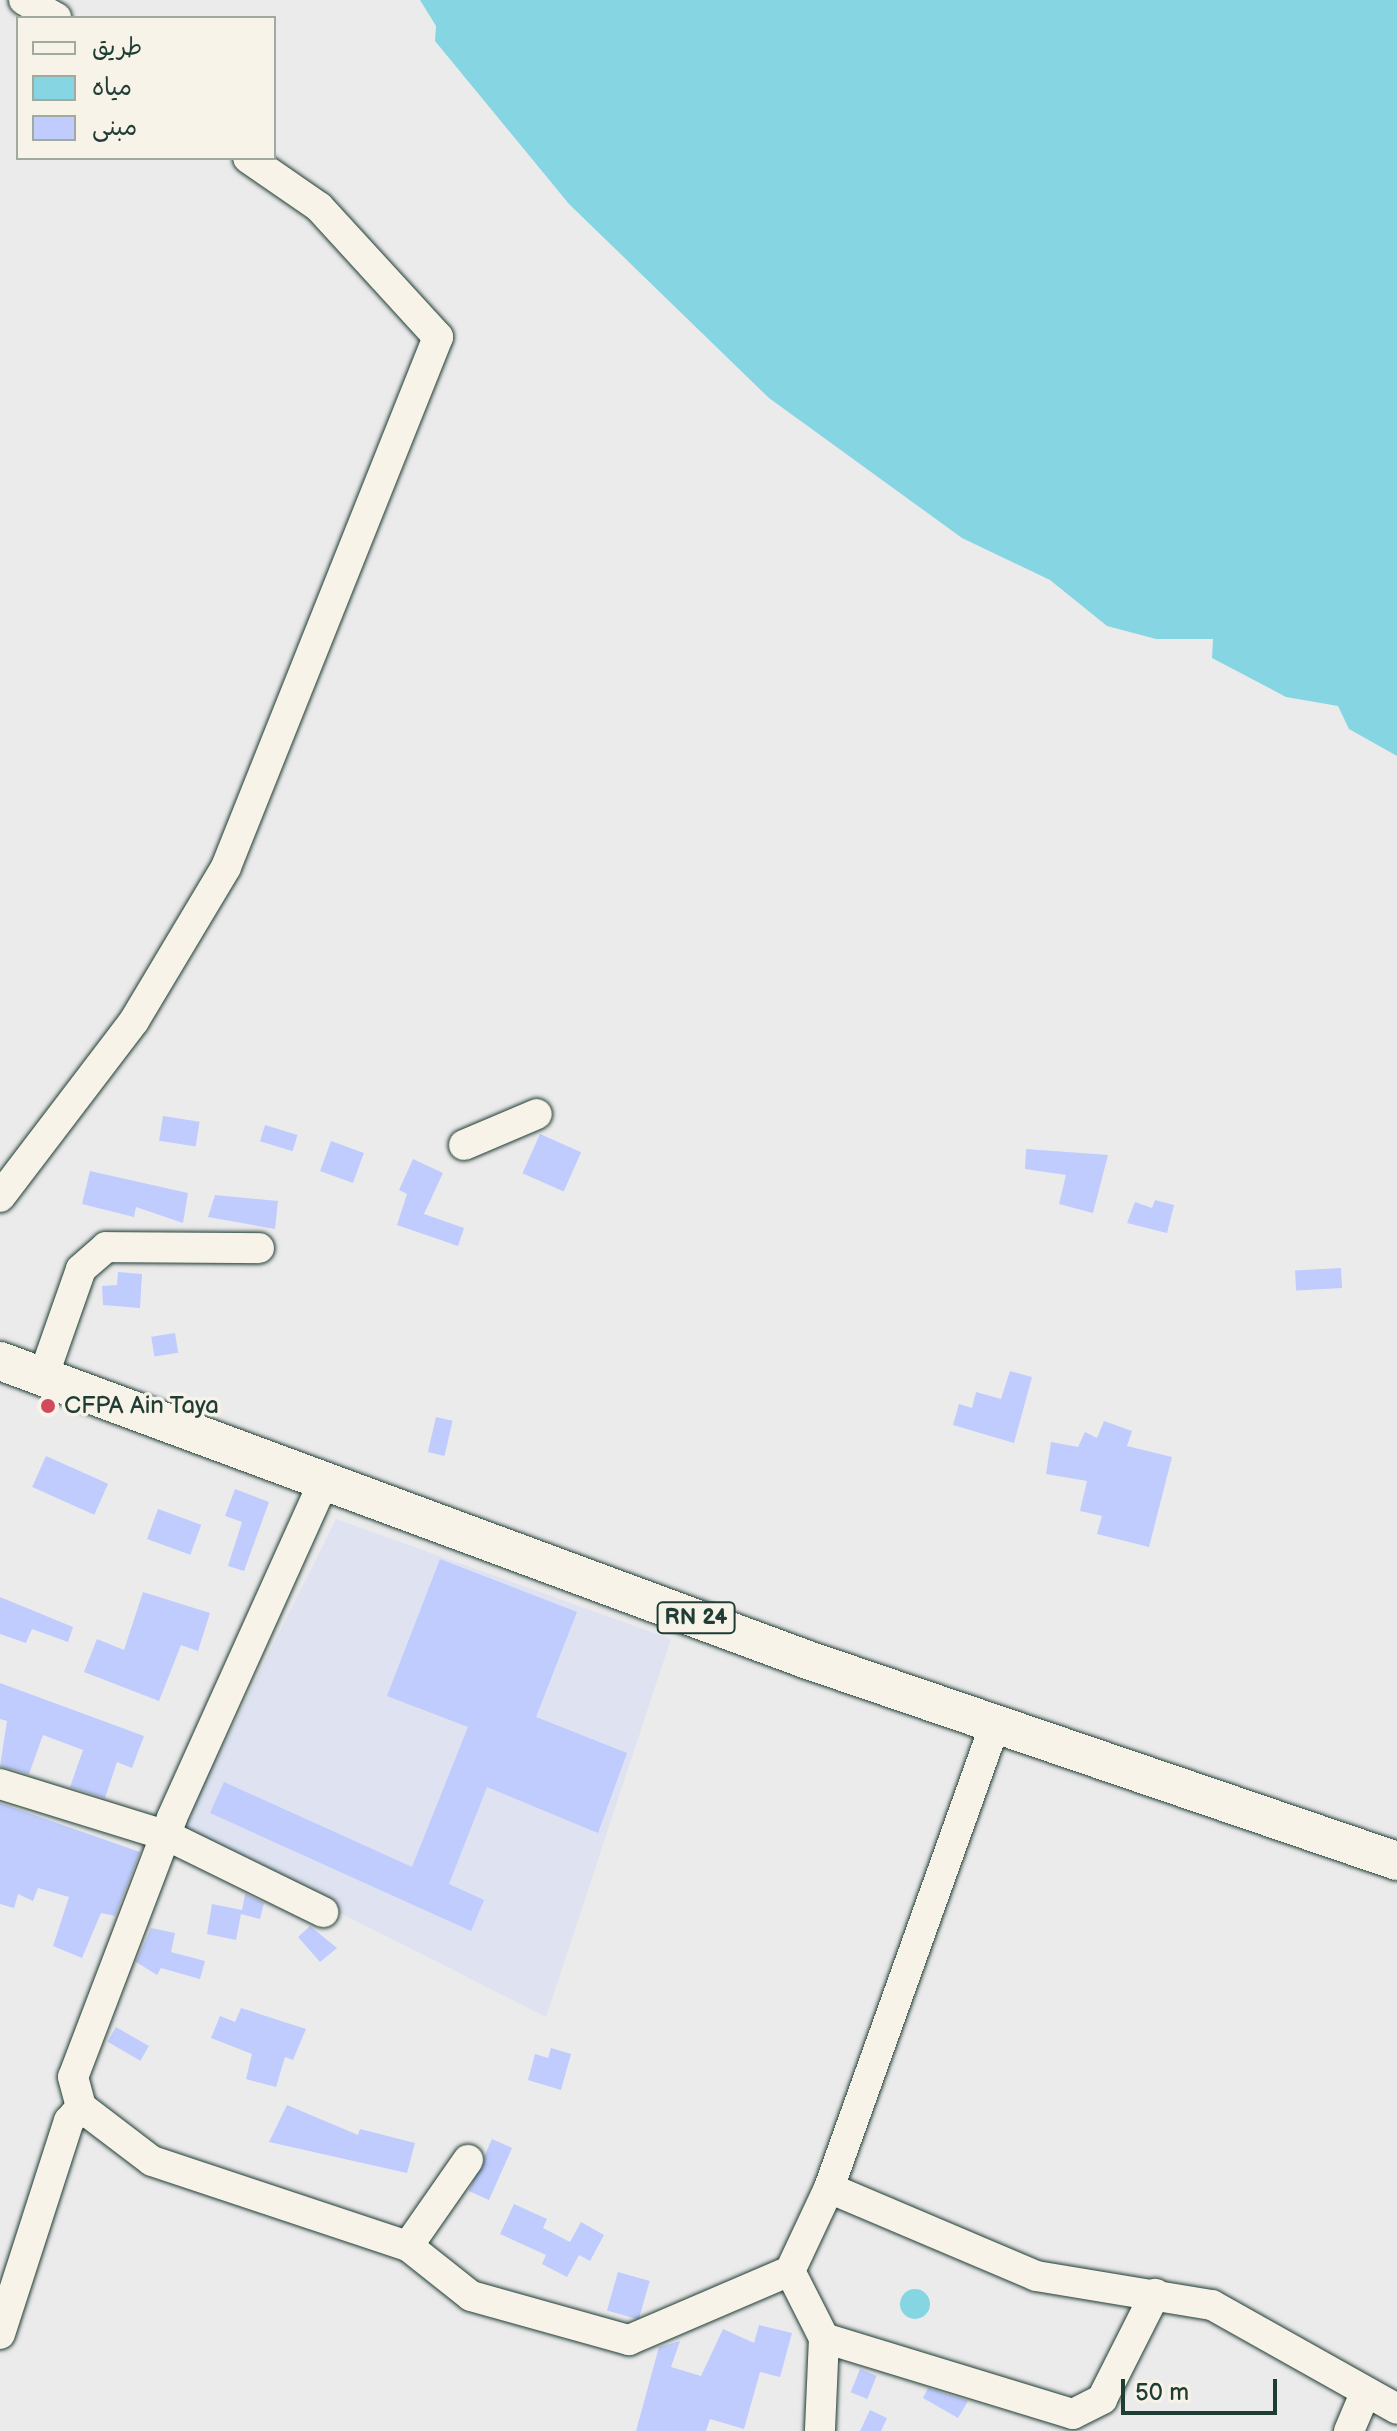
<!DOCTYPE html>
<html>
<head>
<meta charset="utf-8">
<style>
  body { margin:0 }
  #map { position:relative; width:1397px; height:2431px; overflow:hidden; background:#ecebec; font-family:"Balsamiq Sans","Playpen Sans Arabic",sans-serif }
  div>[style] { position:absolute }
  .built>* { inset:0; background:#dee2f1 }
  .water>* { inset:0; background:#86d5e3 }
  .round { border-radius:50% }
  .building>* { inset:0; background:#bfccfd; transform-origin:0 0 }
  .roads { filter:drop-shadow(0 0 2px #1f3d34) drop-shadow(0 0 2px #1f3d34) }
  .minor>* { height:30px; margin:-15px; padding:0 15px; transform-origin:15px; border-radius:15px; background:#f7f3e8 }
  .major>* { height:38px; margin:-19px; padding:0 19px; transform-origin:19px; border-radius:19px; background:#f7f3e8 }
  .dots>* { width:22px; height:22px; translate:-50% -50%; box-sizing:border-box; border:4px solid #f7f3e8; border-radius:50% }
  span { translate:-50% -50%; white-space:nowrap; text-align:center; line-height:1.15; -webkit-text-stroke:7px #f7f3e8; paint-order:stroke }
  .shield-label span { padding:2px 6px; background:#f7f3e8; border:2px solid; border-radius:6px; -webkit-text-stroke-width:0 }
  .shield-label { font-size:22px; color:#1f3d34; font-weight:700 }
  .poi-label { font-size:24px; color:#1f3d34 }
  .left { translate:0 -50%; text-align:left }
  .legend { position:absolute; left:16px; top:16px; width:260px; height:144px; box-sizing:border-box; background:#f7f3e8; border:2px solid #a1aaa0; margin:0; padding:10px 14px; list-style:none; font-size:24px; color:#1f3d34 }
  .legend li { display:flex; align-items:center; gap:16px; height:40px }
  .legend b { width:40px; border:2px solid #a1aaa0 }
  .scale { position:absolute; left:1121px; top:2379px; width:156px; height:36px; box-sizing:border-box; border:4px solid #1f3d34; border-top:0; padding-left:10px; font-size:24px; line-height:28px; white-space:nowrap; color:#1f3d34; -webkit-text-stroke:6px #f7f3e8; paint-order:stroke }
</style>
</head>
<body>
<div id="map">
  <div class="built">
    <div style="clip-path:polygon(336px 1519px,671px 1639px,546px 2017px,180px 1832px)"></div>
  </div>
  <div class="water">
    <div style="clip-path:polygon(420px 0,1397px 0,1397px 756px,1349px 729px,1338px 706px,1286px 697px,1212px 658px,1213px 639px,1156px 639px,1107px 626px,1050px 580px,962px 538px,769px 398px,569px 204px,435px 41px,436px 26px)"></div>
    <div class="round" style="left:900px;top:2289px;width:30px;height:30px"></div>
  </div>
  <div class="building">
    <div style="left:163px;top:1116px;width:37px;height:25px;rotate:9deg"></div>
    <div style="left:265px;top:1125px;width:34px;height:17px;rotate:17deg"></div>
    <div style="left:540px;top:1134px;width:45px;height:43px;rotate:24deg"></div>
    <div style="left:331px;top:1141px;width:35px;height:32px;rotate:20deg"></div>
    <div style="clip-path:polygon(1026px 1149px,1108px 1155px,1093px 1213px,1059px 1204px,1066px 1175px,1025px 1169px)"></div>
    <div style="clip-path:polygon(413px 1159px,443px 1173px,424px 1214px,464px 1228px,458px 1246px,397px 1225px,407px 1194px,399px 1190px)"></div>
    <div style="clip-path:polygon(90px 1171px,188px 1193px,183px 1223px,136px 1207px,134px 1217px,82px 1204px)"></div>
    <div style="clip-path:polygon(215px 1195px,278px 1201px,275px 1229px,208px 1217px)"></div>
    <div style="clip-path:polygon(1155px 1200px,1174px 1205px,1167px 1233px,1127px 1223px,1135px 1202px,1152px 1208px)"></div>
    <div style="left:1341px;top:1268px;width:20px;height:46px;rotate:87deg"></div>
    <div style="clip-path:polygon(118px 1272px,142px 1274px,140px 1308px,103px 1305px,102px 1286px,117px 1285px)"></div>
    <div style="left:175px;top:1333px;width:20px;height:24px;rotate:81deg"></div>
    <div style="clip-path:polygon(1010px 1371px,1032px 1377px,1014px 1443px,953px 1425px,959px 1404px,972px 1408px,976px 1392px,1001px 1399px)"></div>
    <div style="left:436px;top:1417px;width:17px;height:36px;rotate:13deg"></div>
    <div style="clip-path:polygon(1104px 1421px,1132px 1431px,1127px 1446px,1172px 1457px,1149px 1547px,1097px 1534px,1102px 1516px,1080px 1511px,1087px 1481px,1046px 1474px,1051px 1442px,1078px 1447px,1085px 1432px,1097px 1438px)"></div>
    <div style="left:46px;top:1456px;width:68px;height:34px;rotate:24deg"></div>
    <div style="clip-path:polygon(235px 1489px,269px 1502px,244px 1571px,228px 1566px,242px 1522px,225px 1516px)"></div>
    <div style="left:158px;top:1509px;width:46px;height:32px;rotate:20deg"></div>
    <div style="clip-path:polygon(440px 1559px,577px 1612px,536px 1717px,627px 1753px,598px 1833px,487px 1787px,449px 1884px,484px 1900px,471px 1931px,210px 1813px,224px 1782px,412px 1867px,468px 1727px,387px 1696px)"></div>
    <div style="clip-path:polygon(143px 1592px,210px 1613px,198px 1651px,181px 1645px,159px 1701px,84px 1672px,97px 1639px,124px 1650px)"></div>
    <div style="clip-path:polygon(0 1597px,73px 1627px,68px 1642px,32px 1629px,26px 1643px,0 1634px)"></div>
    <div style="clip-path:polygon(0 1683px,144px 1736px,132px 1768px,117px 1762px,105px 1798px,70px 1787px,83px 1750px,43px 1735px,29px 1774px,0 1766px,7px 1721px,0 1719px)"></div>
    <div style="clip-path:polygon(0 1803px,140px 1852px,115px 1916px,101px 1913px,82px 1958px,53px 1946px,69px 1897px,38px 1888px,33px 1901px,18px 1894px,14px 1908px,0 1904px)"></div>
    <div style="clip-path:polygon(245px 1894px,264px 1903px,260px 1919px,241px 1914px,236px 1940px,207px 1934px,212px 1904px,242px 1910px)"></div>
    <div style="clip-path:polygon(310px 1926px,337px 1948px,320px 1962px,298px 1937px)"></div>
    <div style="clip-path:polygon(151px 1928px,175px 1933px,171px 1952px,205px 1961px,200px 1979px,161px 1968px,157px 1975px,136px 1962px)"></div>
    <div style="clip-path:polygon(241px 2008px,306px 2029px,293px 2060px,285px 2057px,276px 2087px,246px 2079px,252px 2054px,211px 2038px,220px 2016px,235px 2022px)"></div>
    <div style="left:116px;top:2027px;width:38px;height:17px;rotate:30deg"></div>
    <div style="clip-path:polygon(551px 2048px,571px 2054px,561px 2090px,528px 2080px,535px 2054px,548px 2058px)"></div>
    <div style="clip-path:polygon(287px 2105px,358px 2135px,360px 2129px,415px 2143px,407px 2173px,269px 2142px)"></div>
    <div style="left:492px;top:2139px;width:22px;height:57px;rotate:24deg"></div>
    <div style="clip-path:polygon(514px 2204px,547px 2219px,543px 2228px,570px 2242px,581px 2222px,604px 2235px,590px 2261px,579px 2255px,567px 2277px,542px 2264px,546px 2255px,500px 2234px)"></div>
    <div style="left:618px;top:2272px;width:33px;height:40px;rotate:16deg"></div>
    <div style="clip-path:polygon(759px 2325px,792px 2333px,780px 2377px,760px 2372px,744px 2429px,710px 2419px,706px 2431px,636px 2431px,659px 2347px,680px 2341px,671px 2367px,701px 2376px,723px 2329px,754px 2343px)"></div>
    <div style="left:860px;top:2369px;width:18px;height:25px;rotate:22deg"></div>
    <div style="clip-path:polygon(928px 2388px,968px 2401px,958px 2418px,923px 2398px)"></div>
    <div style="clip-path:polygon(870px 2410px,887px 2418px,881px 2431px,860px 2431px)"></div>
  </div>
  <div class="roads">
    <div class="minor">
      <div style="left:24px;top:0;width:37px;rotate:29deg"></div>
      <div style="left:464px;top:1145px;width:79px;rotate:-23deg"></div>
      <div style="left:0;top:1197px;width:221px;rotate:-52.7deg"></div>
      <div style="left:134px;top:1021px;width:179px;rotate:-59.1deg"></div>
      <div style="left:226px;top:867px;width:571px;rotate:-68.2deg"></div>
      <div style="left:438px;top:337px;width:176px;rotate:-132.5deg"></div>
      <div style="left:319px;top:207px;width:86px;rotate:-145.4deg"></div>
      <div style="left:43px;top:1377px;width:114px;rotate:-70.6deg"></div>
      <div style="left:81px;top:1269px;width:33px;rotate:-41deg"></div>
      <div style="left:106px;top:1247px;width:153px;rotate:0.4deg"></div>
      <div style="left:324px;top:1481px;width:370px;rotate:114.3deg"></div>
      <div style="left:172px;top:1818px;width:277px;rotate:110.9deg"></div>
      <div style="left:73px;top:2077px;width:31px;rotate:75deg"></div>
      <div style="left:81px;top:2107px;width:89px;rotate:37.3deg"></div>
      <div style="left:152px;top:2161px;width:270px;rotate:18.4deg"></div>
      <div style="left:408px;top:2246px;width:80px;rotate:38.4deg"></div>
      <div style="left:471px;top:2296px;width:164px;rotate:15.6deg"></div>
      <div style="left:629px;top:2340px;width:175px;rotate:-23.2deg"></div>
      <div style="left:790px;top:2271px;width:92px;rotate:-64.8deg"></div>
      <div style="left:829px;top:2188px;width:493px;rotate:-70.3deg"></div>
      <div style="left:0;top:1784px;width:176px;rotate:17.2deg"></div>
      <div style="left:168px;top:1836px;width:173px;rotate:26.1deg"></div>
      <div style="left:829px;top:2188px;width:225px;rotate:23deg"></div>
      <div style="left:1036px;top:2276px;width:178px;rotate:9.4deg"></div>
      <div style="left:1212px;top:2305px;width:212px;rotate:29.3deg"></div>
      <div style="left:408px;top:2246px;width:105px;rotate:-55.1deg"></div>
      <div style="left:790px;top:2271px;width:75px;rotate:63.1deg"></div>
      <div style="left:824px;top:2338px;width:93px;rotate:92.5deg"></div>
      <div style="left:0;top:2334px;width:224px;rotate:-72.1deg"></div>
      <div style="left:69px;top:2121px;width:18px;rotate:-49deg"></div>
      <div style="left:824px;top:2338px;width:260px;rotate:17deg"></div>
      <div style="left:1073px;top:2414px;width:33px;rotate:-27deg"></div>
      <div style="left:1102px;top:2399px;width:118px;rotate:-63.2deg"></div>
      <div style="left:1349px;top:2431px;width:38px;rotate:-67deg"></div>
    </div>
    <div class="major">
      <div style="left:0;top:1361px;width:858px;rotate:20.31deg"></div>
      <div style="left:805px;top:1659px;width:626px;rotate:18.84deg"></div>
    </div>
  </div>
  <div class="dots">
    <div style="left:48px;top:1406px;background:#d1495b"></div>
  </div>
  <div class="shield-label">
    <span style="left:696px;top:1618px">RN 24</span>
  </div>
  <div class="poi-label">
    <span class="left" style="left:64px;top:1406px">CFPA Ain Taya</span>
  </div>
  <ul class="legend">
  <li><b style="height:10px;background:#f7f3e8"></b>طريق</li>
  <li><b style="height:22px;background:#86d5e3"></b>مياه</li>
  <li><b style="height:22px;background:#bfccfd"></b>مبنى</li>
  </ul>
  <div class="scale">50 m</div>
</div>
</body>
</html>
